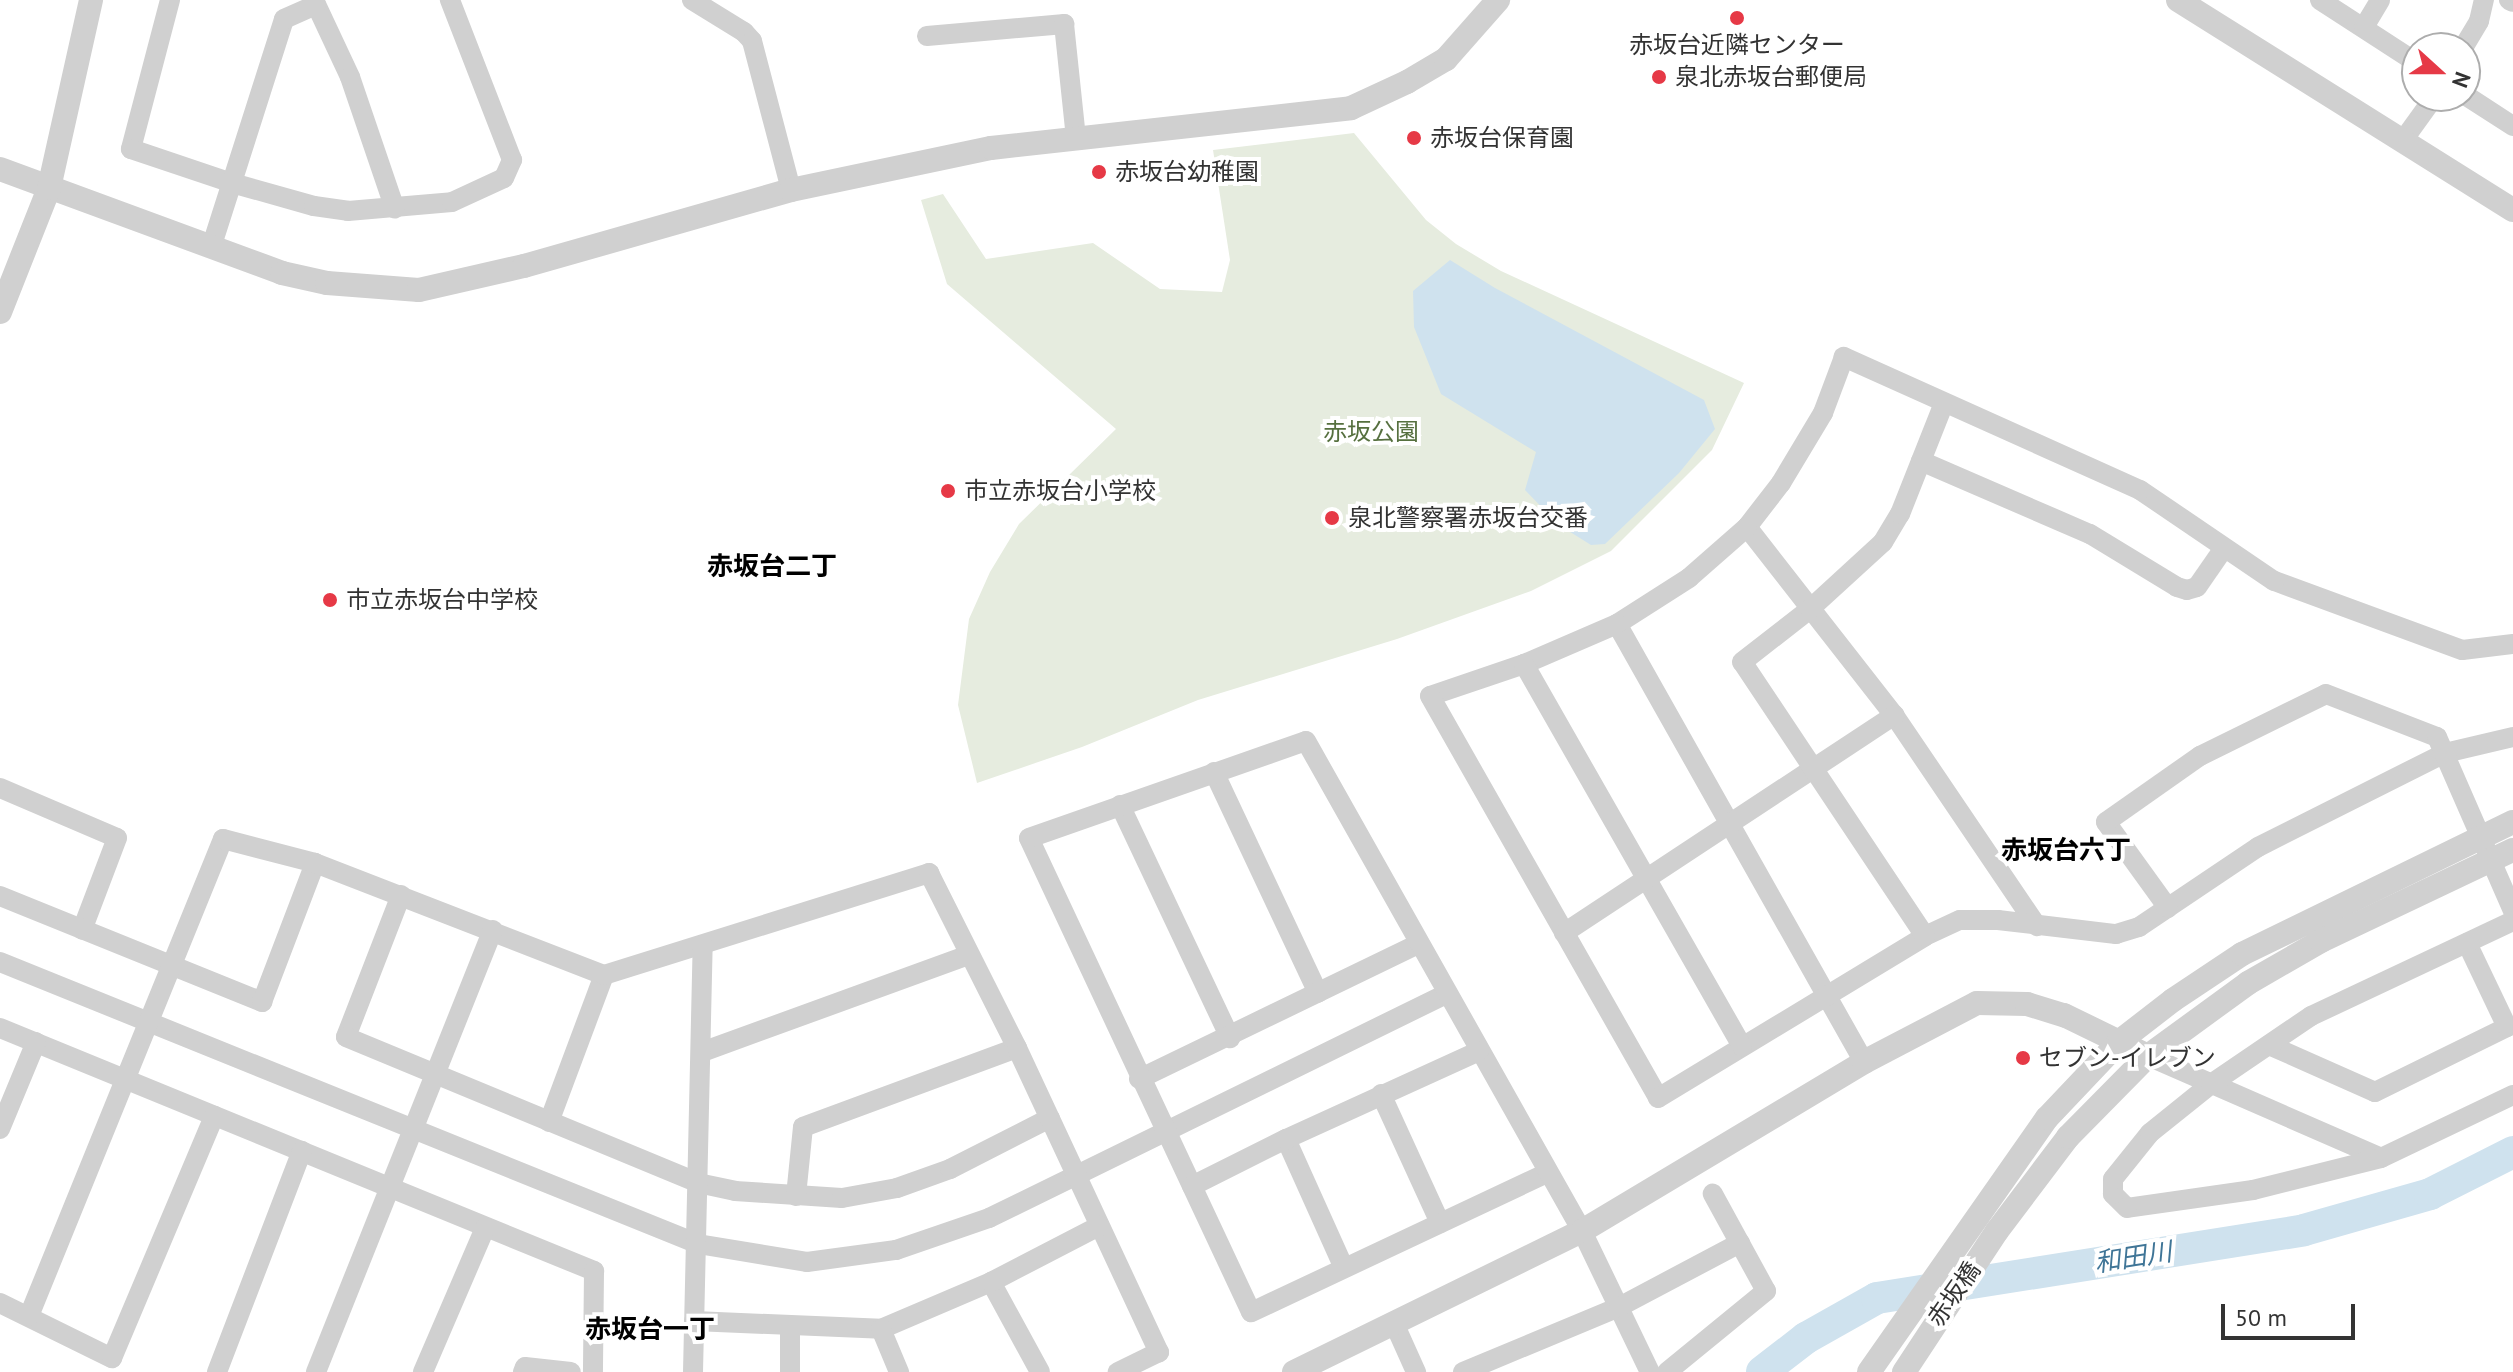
<!DOCTYPE html>
<html>
<head>
<meta charset="utf-8">
<style>
  body { margin:0 }
  #map { position:relative; width:2513px; height:1372px; overflow:hidden; background:#fff; font-family:"PT Sans","Noto Sans JP",sans-serif }
  div>[style] { position:absolute }
  .green>* { inset:0; background:#e6ecdf }
  .water>* { inset:0; background:#cfe2ee }
  .river>* { height:32px; margin:-16px; padding:0 16px; transform-origin:16px; border-radius:16px; background:#cfe2ee }
  .minor>* { height:20px; margin:-10px; padding:0 10px; transform-origin:10px; border-radius:10px; background:#d0d0d0 }
  .tertiary>* { height:24px; margin:-12px; padding:0 12px; transform-origin:12px; border-radius:12px; background:#d0d0d0 }
  .dots>* { width:22px; height:22px; translate:-50% -50%; box-sizing:border-box; border:4px solid #fff; border-radius:50% }
  span { translate:-50% -50%; white-space:nowrap; text-align:center; line-height:1.15; -webkit-text-stroke:8px #fff; paint-order:stroke }
  .poi-label { font-size:24px; color:#333 }
  .left { translate:0 -50%; text-align:left }
  .park-label { font-size:24px; color:#56703f }
  .street-label { font-size:24px; color:#333 }
  .neighbourhood-label { font-size:26px; color:#000; font-weight:700 }
  .water-label { font-size:26px; color:#3f7597; font-style:italic }
  .north { position:absolute; left:2401px; top:32px; width:80px; height:80px; box-sizing:border-box; background:#fff; border:2px solid #adadad; border-radius:50%; rotate:111deg; font-size:22px; font-weight:700; line-height:32px; text-align:center; color:#333 }
  .north::after { content:''; display:block; margin:auto; width:28px; height:36px; background:#e63946; clip-path:polygon(50% 0,100% 100%,50% 72%,0 100%) }
  .scale { position:absolute; left:2221px; top:1304px; width:134px; height:36px; box-sizing:border-box; border:4px solid #333; border-top:0; padding-left:10px; font-size:24px; line-height:28px; white-space:nowrap; color:#333; -webkit-text-stroke:6px #fff; paint-order:stroke }
</style>
</head>
<body>
<div id="map">
  <div class="green">
    <div style="clip-path:polygon(1354px 133px,1426px 220px,1456px 244px,1501px 271px,1744px 383px,1712px 450px,1611px 551px,1531px 591px,1397px 639px,1198px 700px,1082px 747px,977px 783px,958px 705px,969px 619px,990px 572px,1019px 524px,1116px 429px,947px 284px,921px 200px,943px 194px,986px 259px,1093px 243px,1160px 289px,1222px 292px,1230px 260px,1213px 150px)"></div>
  </div>
  <div class="water">
    <div style="clip-path:polygon(1450px 260px,1495px 288px,1704px 400px,1715px 429px,1679px 473px,1605px 544px,1591px 545px,1559px 525px,1525px 490px,1536px 452px,1441px 394px,1414px 327px,1413px 291px)"></div>
  </div>
  <div class="river">
    <div style="left:1762px;top:1372px;width:56px;rotate:-37.7deg"></div>
    <div style="left:1806px;top:1338px;width:81px;rotate:-29.4deg"></div>
    <div style="left:1877px;top:1298px;width:432px;rotate:-9deg"></div>
    <div style="left:2304px;top:1230px;width:131px;rotate:-15.9deg"></div>
    <div style="left:2430px;top:1194px;width:93px;rotate:-26.8deg"></div>
  </div>
  <div class="minor">
    <div style="left:170px;top:0;width:154px;rotate:104.7deg"></div>
    <div style="left:131px;top:149px;width:107px;rotate:18.6deg"></div>
    <div style="left:232px;top:183px;width:85px;rotate:15.7deg"></div>
    <div style="left:314px;top:206px;width:34px;rotate:8deg"></div>
    <div style="left:348px;top:211px;width:104px;rotate:-4.9deg"></div>
    <div style="left:452px;top:202px;width:57px;rotate:-24.8deg"></div>
    <div style="left:504px;top:178px;width:20px;rotate:-66deg"></div>
    <div style="left:512px;top:160px;width:172px;rotate:-111.2deg"></div>
    <div style="left:314px;top:0;width:85px;rotate:64.9deg"></div>
    <div style="left:350px;top:77px;width:139px;rotate:71.2deg"></div>
    <div style="left:692px;top:0;width:61px;rotate:31.6deg"></div>
    <div style="left:744px;top:32px;width:12px;rotate:48deg"></div>
    <div style="left:752px;top:41px;width:154px;rotate:75.3deg"></div>
    <div style="left:2320px;top:0;width:116px;rotate:33deg"></div>
    <div style="left:2509px;top:0;width:4px;rotate:27deg"></div>
    <div style="left:2364px;top:27px;width:31px;rotate:-59deg"></div>
    <div style="left:927px;top:36px;width:138px;rotate:-5deg"></div>
    <div style="left:1064px;top:24px;width:116px;rotate:84deg"></div>
    <div style="left:2463px;top:48px;width:31px;rotate:-59deg"></div>
    <div style="left:2479px;top:21px;width:22px;rotate:-77deg"></div>
    <div style="left:2465px;top:95px;width:57px;rotate:32.9deg"></div>
    <div style="left:2404px;top:139px;width:53px;rotate:-54.2deg"></div>
    <div style="left:211px;top:248px;width:240px;rotate:-72.3deg"></div>
    <div style="left:284px;top:19px;width:35px;rotate:-24deg"></div>
    <div style="left:1921px;top:461px;width:184px;rotate:23.4deg"></div>
    <div style="left:2090px;top:534px;width:102px;rotate:31.3deg"></div>
    <div style="left:2177px;top:587px;width:10px;rotate:17deg"></div>
    <div style="left:2187px;top:590px;width:10px;rotate:-17deg"></div>
    <div style="left:2197px;top:587px;width:47px;rotate:-55.3deg"></div>
    <div style="left:1747px;top:527px;width:239px;rotate:52deg"></div>
    <div style="left:1894px;top:715px;width:255px;rotate:55.9deg"></div>
    <div style="left:1617px;top:624px;width:503px;rotate:60.58deg"></div>
    <div style="left:2513px;top:644px;width:51px;rotate:173.3deg"></div>
    <div style="left:2462px;top:650px;width:200px;rotate:-159.8deg"></div>
    <div style="left:2274px;top:581px;width:162px;rotate:-145.8deg"></div>
    <div style="left:2140px;top:490px;width:325px;rotate:-155.8deg"></div>
    <div style="left:1844px;top:357px;width:60px;rotate:110.6deg"></div>
    <div style="left:1823px;top:413px;width:82px;rotate:121deg"></div>
    <div style="left:1781px;top:483px;width:56px;rotate:127.7deg"></div>
    <div style="left:1747px;top:527px;width:77px;rotate:138.7deg"></div>
    <div style="left:1689px;top:578px;width:85px;rotate:147.4deg"></div>
    <div style="left:1617px;top:624px;width:101px;rotate:156.7deg"></div>
    <div style="left:1524px;top:664px;width:99px;rotate:161.2deg"></div>
    <div style="left:1430px;top:696px;width:462px;rotate:60.4deg"></div>
    <div style="left:1658px;top:1098px;width:312px;rotate:-31.2deg"></div>
    <div style="left:1925px;top:936px;width:38px;rotate:-25deg"></div>
    <div style="left:1960px;top:920px;width:38px"></div>
    <div style="left:1998px;top:920px;width:119px;rotate:6.8deg"></div>
    <div style="left:2116px;top:934px;width:24px;rotate:-17deg"></div>
    <div style="left:2139px;top:927px;width:143px;rotate:-33.9deg"></div>
    <div style="left:2258px;top:847px;width:209px;rotate:-26.7deg"></div>
    <div style="left:2445px;top:753px;width:70px;rotate:-13.2deg"></div>
    <div style="left:1524px;top:664px;width:440px;rotate:60.3deg"></div>
    <div style="left:1214px;top:772px;width:244px;rotate:64.8deg"></div>
    <div style="left:0;top:788px;width:127px;rotate:23.1deg"></div>
    <div style="left:117px;top:838px;width:98px;rotate:110.8deg"></div>
    <div style="left:1120px;top:805px;width:258px;rotate:64.7deg"></div>
    <div style="left:401px;top:895px;width:152px;rotate:111.2deg"></div>
    <div style="left:346px;top:1037px;width:381px;rotate:22.5deg"></div>
    <div style="left:698px;top:1183px;width:38px;rotate:12deg"></div>
    <div style="left:735px;top:1191px;width:107px;rotate:3.7deg"></div>
    <div style="left:842px;top:1198px;width:56px;rotate:-10.3deg"></div>
    <div style="left:897px;top:1188px;width:56px;rotate:-19.7deg"></div>
    <div style="left:950px;top:1169px;width:112px;rotate:-27deg"></div>
    <div style="left:0;top:896px;width:283px;rotate:22deg"></div>
    <div style="left:262px;top:1002px;width:149px;rotate:-69.1deg"></div>
    <div style="left:2168px;top:908px;width:106px;rotate:-125.8deg"></div>
    <div style="left:2106px;top:822px;width:115px;rotate:-35.1deg"></div>
    <div style="left:2200px;top:756px;width:140px;rotate:-26.2deg"></div>
    <div style="left:2326px;top:694px;width:119px;rotate:21.2deg"></div>
    <div style="left:2437px;top:737px;width:190px;rotate:66.4deg"></div>
    <div style="left:1564px;top:933px;width:396px;rotate:-33.4deg"></div>
    <div style="left:1925px;top:936px;width:329px;rotate:-123.7deg"></div>
    <div style="left:1742px;top:662px;width:86px;rotate:-37.9deg"></div>
    <div style="left:1810px;top:609px;width:99px;rotate:-42.5deg"></div>
    <div style="left:1883px;top:542px;width:33px;rotate:-59deg"></div>
    <div style="left:1900px;top:514px;width:119px;rotate:-68.4deg"></div>
    <div style="left:0;top:962px;width:753px;rotate:22deg"></div>
    <div style="left:698px;top:1244px;width:110px;rotate:9.4deg"></div>
    <div style="left:807px;top:1262px;width:90px;rotate:-7.7deg"></div>
    <div style="left:896px;top:1250px;width:98px;rotate:-19deg"></div>
    <div style="left:989px;top:1218px;width:509px;rotate:-26.11deg"></div>
    <div style="left:0;top:1028px;width:642px;rotate:22.25deg"></div>
    <div style="left:594px;top:1271px;width:101px;rotate:90.6deg"></div>
    <div style="left:2269px;top:1045px;width:116px;rotate:23.9deg"></div>
    <div style="left:2375px;top:1092px;width:147px;rotate:-26.2deg"></div>
    <div style="left:2507px;top:1027px;width:93px;rotate:-115.5deg"></div>
    <div style="left:702px;top:1052px;width:284px;rotate:-20deg"></div>
    <div style="left:2148px;top:1056px;width:254px;rotate:23.6deg"></div>
    <div style="left:2381px;top:1158px;width:146px;rotate:-25.5deg"></div>
    <div style="left:1139px;top:1079px;width:310px;rotate:-25.8deg"></div>
    <div style="left:1381px;top:1094px;width:142px;rotate:65.4deg"></div>
    <div style="left:549px;top:1122px;width:157px;rotate:-69.5deg"></div>
    <div style="left:0;top:1129px;width:94px;rotate:-67.5deg"></div>
    <div style="left:1286px;top:1139px;width:141px;rotate:65.8deg"></div>
    <div style="left:2381px;top:1158px;width:132px;rotate:166deg"></div>
    <div style="left:2253px;top:1190px;width:127px;rotate:171.9deg"></div>
    <div style="left:2127px;top:1208px;width:20px;rotate:-135deg"></div>
    <div style="left:2113px;top:1194px;width:15px;rotate:-90deg"></div>
    <div style="left:2113px;top:1179px;width:59px;rotate:-51.2deg"></div>
    <div style="left:2150px;top:1133px;width:78px;rotate:-38.8deg"></div>
    <div style="left:2211px;top:1084px;width:121px;rotate:-34.2deg"></div>
    <div style="left:2311px;top:1016px;width:223px;rotate:-25.2deg"></div>
    <div style="left:1547px;top:1173px;width:327px;rotate:154.8deg"></div>
    <div style="left:1251px;top:1312px;width:523px;rotate:-115.1deg"></div>
    <div style="left:1029px;top:838px;width:293px;rotate:-19.3deg"></div>
    <div style="left:1306px;top:741px;width:562px;rotate:60.61deg"></div>
    <div style="left:1582px;top:1231px;width:157px;rotate:64.3deg"></div>
    <div style="left:1192px;top:1186px;width:105px;rotate:-26.6deg"></div>
    <div style="left:1286px;top:1139px;width:212px;rotate:-24.5deg"></div>
    <div style="left:796px;top:1196px;width:69px;rotate:-84.2deg"></div>
    <div style="left:803px;top:1127px;width:228px;rotate:-20.3deg"></div>
    <div style="left:991px;top:1282px;width:102px;rotate:61.4deg"></div>
    <div style="left:0;top:1303px;width:125px;rotate:26.2deg"></div>
    <div style="left:112px;top:1358px;width:263px;rotate:-67.1deg"></div>
    <div style="left:29px;top:1316px;width:515px;rotate:-67.87deg"></div>
    <div style="left:223px;top:839px;width:95px;rotate:14.6deg"></div>
    <div style="left:315px;top:863px;width:310px;rotate:21.2deg"></div>
    <div style="left:604px;top:975px;width:341px;rotate:-17.4deg"></div>
    <div style="left:929px;top:873px;width:196px;rotate:63.3deg"></div>
    <div style="left:1017px;top:1048px;width:336px;rotate:65deg"></div>
    <div style="left:1159px;top:1352px;width:46px;rotate:154deg"></div>
    <div style="left:694px;top:1321px;width:187px;rotate:2.4deg"></div>
    <div style="left:881px;top:1329px;width:120px;rotate:-23.1deg"></div>
    <div style="left:991px;top:1282px;width:122px;rotate:-27.4deg"></div>
    <div style="left:1394px;top:1323px;width:54px;rotate:65.8deg"></div>
    <div style="left:881px;top:1329px;width:47px;rotate:67.3deg"></div>
    <div style="left:217px;top:1372px;width:237px;rotate:-69deg"></div>
    <div style="left:316px;top:1372px;width:476px;rotate:-68.2deg"></div>
    <div style="left:423px;top:1372px;width:157px;rotate:-66.7deg"></div>
    <div style="left:523px;top:1372px;width:5px;rotate:-68deg"></div>
    <div style="left:525px;top:1367px;width:46px;rotate:6.2deg"></div>
    <div style="left:693px;top:1372px;width:427px;rotate:-88.7deg"></div>
    <div style="left:790px;top:1372px;width:45px;rotate:-90deg"></div>
    <div style="left:1463px;top:1372px;width:169px;rotate:-22.6deg"></div>
    <div style="left:1619px;top:1307px;width:137px;rotate:-27.9deg"></div>
    <div style="left:1667px;top:1372px;width:128px;rotate:-39.3deg"></div>
    <div style="left:1766px;top:1291px;width:111px;rotate:-118.7deg"></div>
  </div>
  <div class="tertiary">
    <div style="left:2178px;top:0;width:395px;rotate:32.1deg"></div>
    <div style="left:0;top:169px;width:301px;rotate:20.2deg"></div>
    <div style="left:282px;top:273px;width:46px;rotate:12.5deg"></div>
    <div style="left:327px;top:283px;width:92px;rotate:4.4deg"></div>
    <div style="left:419px;top:290px;width:108px;rotate:-12.9deg"></div>
    <div style="left:524px;top:266px;width:278px;rotate:-15.9deg"></div>
    <div style="left:791px;top:190px;width:204px;rotate:-11.9deg"></div>
    <div style="left:991px;top:148px;width:362px;rotate:-6.3deg"></div>
    <div style="left:1351px;top:108px;width:62px;rotate:-24.9deg"></div>
    <div style="left:1407px;top:82px;width:45px;rotate:-30.5deg"></div>
    <div style="left:1446px;top:59px;width:79px;rotate:-48.6deg"></div>
    <div style="left:0;top:312px;width:133px;rotate:-68.4deg"></div>
    <div style="left:49px;top:188px;width:193px;rotate:-77.4deg"></div>
    <div style="left:1294px;top:1372px;width:321px;rotate:-26.1deg"></div>
    <div style="left:1582px;top:1231px;width:329px;rotate:-30.9deg"></div>
    <div style="left:1864px;top:1062px;width:127px;rotate:-27.6deg"></div>
    <div style="left:1977px;top:1003px;width:50px;rotate:1.1deg"></div>
    <div style="left:2027px;top:1004px;width:39px;rotate:17deg"></div>
    <div style="left:2064px;top:1015px;width:93px;rotate:26deg"></div>
    <div style="left:1869px;top:1372px;width:310px;rotate:-55deg"></div>
    <div style="left:2047px;top:1118px;width:106px;rotate:-46.5deg"></div>
    <div style="left:2120px;top:1041px;width:67px;rotate:-37.7deg"></div>
    <div style="left:2173px;top:1000px;width:83px;rotate:-33.7deg"></div>
    <div style="left:2242px;top:954px;width:301px;rotate:-26deg"></div>
    <div style="left:1904px;top:1372px;width:169px;rotate:-56.6deg"></div>
    <div style="left:1997px;top:1231px;width:118px;rotate:-52.9deg"></div>
    <div style="left:2068px;top:1137px;width:114px;rotate:-45.4deg"></div>
    <div style="left:2148px;top:1056px;width:124px;rotate:-36.1deg"></div>
    <div style="left:2248px;top:983px;width:84px;rotate:-29.9deg"></div>
    <div style="left:2321px;top:941px;width:212px;rotate:-25.4deg"></div>
  </div>
  <div class="dots">
    <div style="left:1737px;top:18px;background:#e63946"></div>
    <div style="left:1659px;top:77px;background:#e63946"></div>
    <div style="left:1414px;top:138px;background:#e63946"></div>
    <div style="left:1099px;top:172px;background:#e63946"></div>
    <div style="left:948px;top:491px;background:#e63946"></div>
    <div style="left:1332px;top:518px;background:#e63946"></div>
    <div style="left:330px;top:600px;background:#e63946"></div>
    <div style="left:2023px;top:1058px;background:#e63946"></div>
  </div>
  <div class="poi-label">
    <span style="left:1737px;top:45px">赤坂台近隣センター</span>
    <span class="left" style="left:1675px;top:77px">泉北赤坂台郵便局</span>
    <span class="left" style="left:1430px;top:138px">赤坂台保育園</span>
    <span class="left" style="left:1115px;top:172px">赤坂台幼稚園</span>
    <span class="left" style="left:964px;top:491px">市立赤坂台小学校</span>
    <span class="left" style="left:1348px;top:518px">泉北警察署赤坂台交番</span>
    <span class="left" style="left:346px;top:600px">市立赤坂台中学校</span>
    <span class="left" style="left:2039px;top:1058px">セブン-イレブン</span>
  </div>
  <div class="park-label">
    <span style="left:1371px;top:432px">赤坂公園</span>
  </div>
  <div class="street-label">
    <span style="left:1954px;top:1294px;rotate:-55deg">赤坂橋</span>
  </div>
  <div class="neighbourhood-label">
    <span style="left:772px;top:566px">赤坂台二丁</span>
    <span style="left:2066px;top:850px">赤坂台六丁</span>
    <span style="left:650px;top:1329px">赤坂台一丁</span>
  </div>
  <div class="water-label">
    <span style="left:2133px;top:1257px;rotate:-9deg">和田川</span>
  </div>
  <div class="north">N</div>
  <div class="scale">50 m</div>
</div>
</body>
</html>
